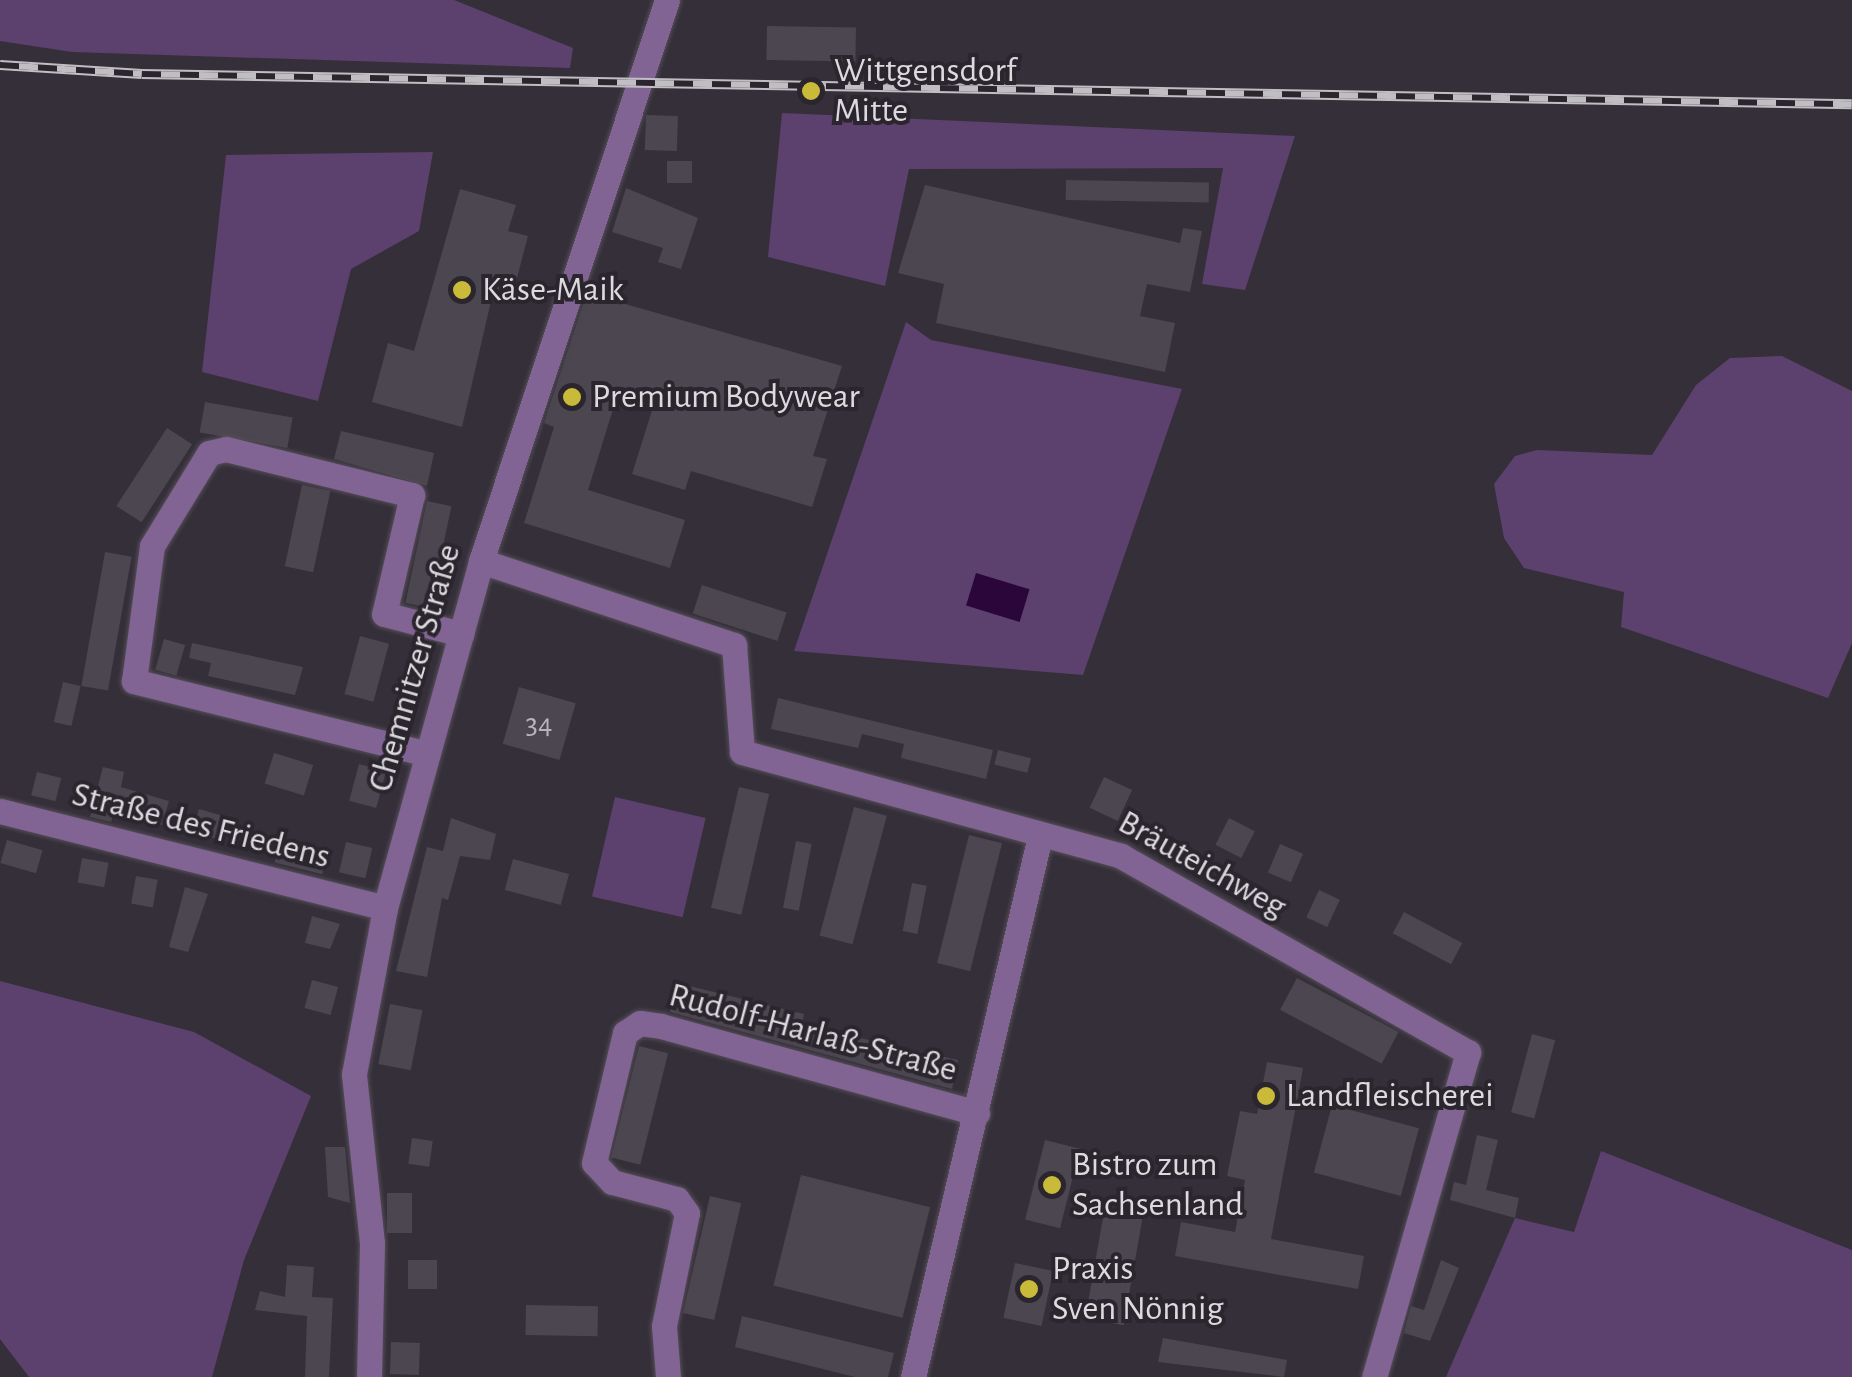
<!DOCTYPE html>
<html>
<head>
<meta charset="utf-8">
<style>
  body { margin:0 }
  #map { position:relative; width:1852px; height:1377px; overflow:hidden; background:#352f39; font-family:"Alegreya Sans",sans-serif }
  div>[style] { position:absolute }
  .green>* { inset:0; background:#5c406d; transform-origin:0 0 }
  .water>* { inset:0; background:#2a063b; transform-origin:0 0 }
  .building>* { inset:0; background:#4c4650; transform-origin:0 0 }
  .roads { filter:drop-shadow(0 0 2px #534e57) drop-shadow(0 0 2px #534e57) }
  .minor>* { height:25px; margin:-12.5px; padding:0 12.5px; transform-origin:12.5px; border-radius:12.5px; background:#816394 }
  .rail>* { height:10px; margin-top:-5px; transform-origin:0; background:repeating-linear-gradient(90deg,#2b252e 0 19px,#c0bdc3 0 38px); box-sizing:border-box; border-block:2px solid #c0bdc3 }
  .dots>* { width:28px; height:28px; translate:-50% -50%; box-sizing:border-box; border:5px solid #2b252e; border-radius:50% }
  span { translate:-50% -50%; white-space:nowrap; text-align:center; line-height:1.15; -webkit-text-stroke:8px #2b252e; paint-order:stroke }
  .number-label { font-size:30px; color:#b8b4bb }
  .number-label span { -webkit-text-stroke-width:0 }
  .poi-label { font-size:35px; color:#dcd9df }
  .left { translate:0 -50%; text-align:left }
  .street-label { font-size:35px; color:#dcd9df }
</style>
</head>
<body>
<div id="map">
  <div class="green">
    <div style="clip-path:polygon(0 0,454px 0,573px 48px,570px 68px,72px 52px,0 41px)"></div>
    <div style="clip-path:polygon(782px 113px,1295px 136px,1245px 290px,1202px 284px,1223px 168px,909px 169px,885px 286px,768px 257px)"></div>
    <div style="clip-path:polygon(433px 152px,419px 231px,351px 269px,318px 401px,202px 372px,226px 155px)"></div>
    <div style="clip-path:polygon(906px 322px,931px 340px,1182px 389px,1083px 675px,794px 651px)"></div>
    <div style="clip-path:polygon(1782px 356px,1852px 391px,1852px 643px,1828px 698px,1621px 627px,1624px 592px,1524px 568px,1504px 538px,1494px 484px,1515px 456px,1537px 450px,1652px 455px,1696px 385px,1730px 358px)"></div>
    <div style="left:615px;top:797px;width:93px;height:102px;rotate:13deg"></div>
    <div style="clip-path:polygon(0 981px,194px 1032px,311px 1096px,244px 1260px,212px 1377px,29px 1377px,0 1339px)"></div>
    <div style="clip-path:polygon(1601px 1151px,1852px 1250px,1852px 1377px,1446px 1377px,1515px 1218px,1574px 1232px)"></div>
  </div>
  <div class="water">
    <div style="left:976px;top:573px;width:56px;height:34px;rotate:17deg"></div>
  </div>
  <div class="building">
    <div style="left:767px;top:26px;width:89px;height:34px;rotate:1deg"></div>
    <div style="left:646px;top:115px;width:32px;height:35px;rotate:2deg"></div>
    <div style="left:692px;top:161px;width:22px;height:25px;rotate:90deg"></div>
    <div style="left:1066px;top:180px;width:143px;height:20px;rotate:1deg"></div>
    <div style="clip-path:polygon(925px 185px,1180px 243px,1183px 228px,1202px 231px,1190px 292px,1147px 284px,1140px 316px,1175px 323px,1165px 372px,936px 323px,944px 284px,898px 273px)"></div>
    <div style="clip-path:polygon(626px 188px,698px 218px,681px 269px,658px 262px,663px 248px,612px 232px)"></div>
    <div style="clip-path:polygon(460px 189px,516px 205px,508px 231px,528px 236px,513px 293px,494px 288px,462px 427px,372px 402px,388px 343px,414px 351px)"></div>
    <div style="clip-path:polygon(587px 293px,842px 366px,813px 456px,827px 459px,812px 507px,691px 471px,685px 490px,632px 474px,654px 404px,618px 393px,588px 490px,685px 520px,670px 568px,524px 523px,554px 427px,544px 423px)"></div>
    <div style="left:205px;top:402px;width:89px;height:31px;rotate:10deg"></div>
    <div style="left:167px;top:428px;width:30px;height:93px;rotate:33deg"></div>
    <div style="clip-path:polygon(341px 431px,434px 453px,427px 486px,334px 459px)"></div>
    <div style="left:302px;top:485px;width:29px;height:83px;rotate:12deg"></div>
    <div style="left:427px;top:501px;width:25px;height:104px;rotate:12deg"></div>
    <div style="left:105px;top:552px;width:27px;height:136px;rotate:10deg"></div>
    <div style="left:702px;top:585px;width:89px;height:30px;rotate:18deg"></div>
    <div style="left:360px;top:636px;width:30px;height:60px;rotate:15deg"></div>
    <div style="left:164px;top:639px;width:22px;height:32px;rotate:16deg"></div>
    <div style="clip-path:polygon(192px 643px,303px 667px,295px 695px,208px 676px,211px 663px,189px 658px)"></div>
    <div style="left:63px;top:682px;width:18px;height:41px;rotate:13deg"></div>
    <div style="left:519px;top:687px;width:59px;height:59px;rotate:16deg"></div>
    <div style="clip-path:polygon(778px 698px,993px 750px,986px 779px,901px 758px,904px 744px,862px 734px,858px 748px,771px 729px)"></div>
    <div style="left:998px;top:750px;width:34px;height:15px;rotate:14deg"></div>
    <div style="left:274px;top:753px;width:41px;height:32px;rotate:17deg"></div>
    <div style="left:359px;top:764px;width:28px;height:38px;rotate:15deg"></div>
    <div style="clip-path:polygon(103px 767px,124px 772px,121px 787px,169px 801px,162px 825px,114px 811px,111px 822px,90px 817px)"></div>
    <div style="left:37px;top:772px;width:25px;height:24px;rotate:14deg"></div>
    <div style="left:1104px;top:777px;width:31px;height:34px;rotate:25deg"></div>
    <div style="left:739px;top:787px;width:31px;height:124px;rotate:13deg"></div>
    <div style="left:854px;top:807px;width:34px;height:133px;rotate:15deg"></div>
    <div style="left:199px;top:809px;width:25px;height:24px;rotate:16deg"></div>
    <div style="clip-path:polygon(451px 818px,496px 834px,490px 860px,460px 856px,448px 900px,442px 898px,427px 977px,396px 971px,427px 847px,443px 851px)"></div>
    <div style="left:1229px;top:818px;width:29px;height:30px;rotate:27deg"></div>
    <div style="left:969px;top:835px;width:34px;height:132px;rotate:14deg"></div>
    <div style="left:7px;top:840px;width:37px;height:24px;rotate:16deg"></div>
    <div style="left:796px;top:841px;width:16px;height:68px;rotate:11deg"></div>
    <div style="left:346px;top:842px;width:27px;height:31px;rotate:13deg"></div>
    <div style="left:1280px;top:844px;width:25px;height:31px;rotate:23deg"></div>
    <div style="left:279px;top:845px;width:49px;height:18px;rotate:14deg"></div>
    <div style="left:82px;top:858px;width:27px;height:25px;rotate:10deg"></div>
    <div style="left:513px;top:859px;width:58px;height:32px;rotate:15deg"></div>
    <div style="left:136px;top:876px;width:22px;height:28px;rotate:10deg"></div>
    <div style="left:912px;top:883px;width:15px;height:49px;rotate:11deg"></div>
    <div style="clip-path:polygon(185px 887px,208px 894px,188px 952px,169px 947px)"></div>
    <div style="left:1319px;top:890px;width:23px;height:30px;rotate:25deg"></div>
    <div style="left:1404px;top:912px;width:66px;height:24px;rotate:28deg"></div>
    <div style="clip-path:polygon(312px 916px,340px 924px,330px 949px,305px 943px)"></div>
    <div style="left:1297px;top:978px;width:115px;height:36px;rotate:28deg"></div>
    <div style="left:312px;top:980px;width:27px;height:29px;rotate:15deg"></div>
    <div style="clip-path:polygon(677px 983px,804px 1014px,802px 1025px,958px 1060px,952px 1089px,670px 1012px)"></div>
    <div style="left:390px;top:1004px;width:33px;height:61px;rotate:11deg"></div>
    <div style="left:1532px;top:1034px;width:24px;height:81px;rotate:15deg"></div>
    <div style="left:639px;top:1046px;width:30px;height:115px;rotate:14deg"></div>
    <div style="clip-path:polygon(1267px 1062px,1303px 1068px,1271px 1239px,1364px 1256px,1358px 1289px,1175px 1256px,1181px 1222px,1235px 1232px,1245px 1180px,1227px 1176px,1240px 1111px,1257px 1114px)"></div>
    <div style="left:1332px;top:1105px;width:90px;height:70px;rotate:15deg"></div>
    <div style="clip-path:polygon(1477px 1135px,1498px 1140px,1486px 1190px,1519px 1198px,1515px 1218px,1450px 1200px,1454px 1182px,1466px 1185px)"></div>
    <div style="left:412px;top:1138px;width:21px;height:26px;rotate:8deg"></div>
    <div style="left:1045px;top:1140px;width:36px;height:82px;rotate:14deg"></div>
    <div style="clip-path:polygon(325px 1147px,345px 1147px,350px 1203px,328px 1197px)"></div>
    <div style="left:801px;top:1175px;width:133px;height:114px;rotate:14deg"></div>
    <div style="left:387px;top:1193px;width:25px;height:40px"></div>
    <div style="left:710px;top:1196px;width:32px;height:120px;rotate:13deg"></div>
    <div style="left:1104px;top:1212px;width:39px;height:108px;rotate:10deg"></div>
    <div style="left:408px;top:1260px;width:29px;height:29px"></div>
    <div style="clip-path:polygon(1441px 1260px,1459px 1268px,1430px 1341px,1404px 1333px,1411px 1306px,1424px 1310px)"></div>
    <div style="left:1015px;top:1263px;width:39px;height:56px;rotate:12deg"></div>
    <div style="clip-path:polygon(287px 1265px,314px 1267px,312px 1297px,333px 1298px,329px 1377px,305px 1377px,307px 1316px,255px 1310px,260px 1291px,285px 1297px)"></div>
    <div style="left:526px;top:1305px;width:72px;height:30px;rotate:1deg"></div>
    <div style="clip-path:polygon(742px 1316px,894px 1353px,888px 1377px,855px 1377px,735px 1347px)"></div>
    <div style="clip-path:polygon(1163px 1338px,1287px 1360px,1284px 1377px,1158px 1362px)"></div>
    <div style="left:391px;top:1342px;width:29px;height:32px;rotate:2deg"></div>
  </div>
  <div class="roads">
    <div class="minor">
      <div style="left:481px;top:561px;width:267px;rotate:18.4deg"></div>
      <div style="left:734px;top:645px;width:107px;rotate:85.7deg"></div>
      <div style="left:742px;top:752px;width:393px;rotate:15.3deg"></div>
      <div style="left:1121px;top:856px;width:399px;rotate:29.5deg"></div>
      <div style="left:1468px;top:1052px;width:338px;rotate:106.1deg"></div>
      <div style="left:424px;top:753px;width:299px;rotate:-166.1deg"></div>
      <div style="left:134px;top:681px;width:136px;rotate:-82.4deg"></div>
      <div style="left:152px;top:546px;width:109px;rotate:-58.5deg"></div>
      <div style="left:209px;top:453px;width:17px;rotate:-13deg"></div>
      <div style="left:226px;top:449px;width:192px;rotate:13.9deg"></div>
      <div style="left:412px;top:495px;width:122px;rotate:103.2deg"></div>
      <div style="left:384px;top:614px;width:80px;rotate:14.6deg"></div>
      <div style="left:0;top:811px;width:397px;rotate:14.1deg"></div>
      <div style="left:369px;top:1377px;width:134px;rotate:-88.7deg"></div>
      <div style="left:372px;top:1243px;width:170px;rotate:-96.1deg"></div>
      <div style="left:354px;top:1074px;width:169px;rotate:-79.4deg"></div>
      <div style="left:385px;top:908px;width:360px;rotate:-74.5deg"></div>
      <div style="left:481px;top:561px;width:591px;rotate:-71.66deg"></div>
      <div style="left:668px;top:1377px;width:51px;rotate:-94.5deg"></div>
      <div style="left:664px;top:1326px;width:115px;rotate:-78.5deg"></div>
      <div style="left:687px;top:1213px;width:17px;rotate:-126deg"></div>
      <div style="left:677px;top:1199px;width:67px;rotate:-165.3deg"></div>
      <div style="left:612px;top:1182px;width:26px;rotate:-133deg"></div>
      <div style="left:594px;top:1163px;width:134px;rotate:-76.6deg"></div>
      <div style="left:625px;top:1033px;width:18px;rotate:-34deg"></div>
      <div style="left:640px;top:1023px;width:21px;rotate:8deg"></div>
      <div style="left:661px;top:1026px;width:328px;rotate:15.4deg"></div>
      <div style="left:913px;top:1377px;width:556px;rotate:-76.79deg"></div>
    </div>
  </div>
  <div class="rail">
    <div style="left:0;top:65px;width:142px;rotate:3.6deg"></div>
    <div style="left:142px;top:74px;width:1710px;rotate:1.01deg"></div>
  </div>
  <div class="dots">
    <div style="left:811px;top:91px;background:#caba3a"></div>
    <div style="left:462px;top:290px;background:#caba3a"></div>
    <div style="left:572px;top:397px;background:#caba3a"></div>
    <div style="left:1266px;top:1096px;background:#caba3a"></div>
    <div style="left:1052px;top:1185px;background:#caba3a"></div>
    <div style="left:1029px;top:1289px;background:#caba3a"></div>
  </div>
  <div class="number-label">
    <span style="left:539px;top:724px">34</span>
  </div>
  <div class="poi-label">
    <span class="left" style="left:834px;top:91px">Wittgensdorf<br>Mitte</span>
    <span class="left" style="left:482px;top:290px">Käse-Maik</span>
    <span class="left" style="left:592px;top:397px">Premium Bodywear</span>
    <span class="left" style="left:1286px;top:1096px">Landfleischerei</span>
    <span class="left" style="left:1072px;top:1185px">Bistro zum<br>Sachsenland</span>
    <span class="left" style="left:1052px;top:1289px">Praxis<br>Sven Nönnig</span>
  </div>
  <div class="street-label">
    <span style="left:415px;top:668px;rotate:-74deg">Chemnitzer Straße</span>
    <span style="left:201px;top:826px;rotate:14deg">Straße des Friedens</span>
    <span style="left:1202px;top:865px;rotate:29deg">Bräuteichweg</span>
    <span style="left:813px;top:1033px;rotate:15deg">Rudolf-Harlaß-Straße</span>
  </div>
</div>
</body>
</html>
